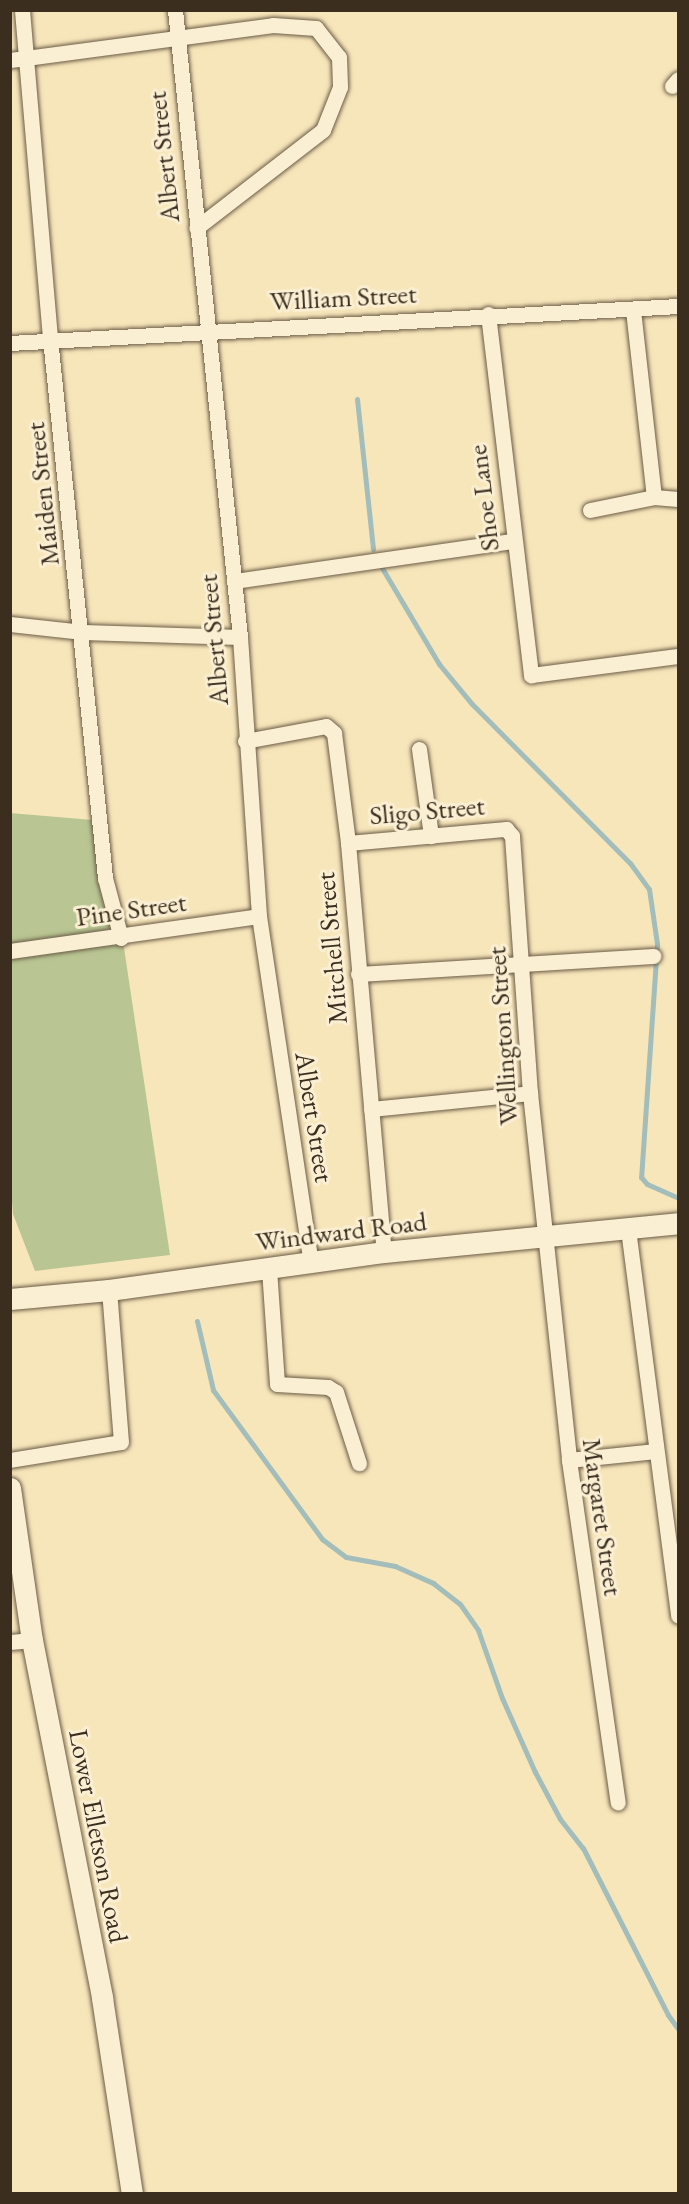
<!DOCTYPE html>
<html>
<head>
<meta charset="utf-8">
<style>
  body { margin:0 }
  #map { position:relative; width:689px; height:2204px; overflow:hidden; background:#f8e6bb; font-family:"EB Garamond",serif }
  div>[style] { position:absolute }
  .green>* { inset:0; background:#b9c693 }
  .stream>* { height:5px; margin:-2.5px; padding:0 2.5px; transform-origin:2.5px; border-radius:2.5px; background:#a3bdbb }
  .roads { filter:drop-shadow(0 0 2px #6b5c46) drop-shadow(0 0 2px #6b5c46) }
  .street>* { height:15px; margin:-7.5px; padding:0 7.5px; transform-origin:7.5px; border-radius:7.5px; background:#faefd3 }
  .secondary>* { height:21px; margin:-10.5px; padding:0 10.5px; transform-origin:10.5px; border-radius:10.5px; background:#faefd3 }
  span { translate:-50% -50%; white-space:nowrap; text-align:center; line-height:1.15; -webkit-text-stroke:6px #faefd3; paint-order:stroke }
  .street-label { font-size:27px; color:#3c2e1f }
  .frame { position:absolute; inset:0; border:12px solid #3c2e1f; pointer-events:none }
</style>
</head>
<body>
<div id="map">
  <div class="green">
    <div style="clip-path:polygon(10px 813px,93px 820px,112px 924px,106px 931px,11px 944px)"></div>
    <div style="clip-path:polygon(123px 941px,170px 1255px,35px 1271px,13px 1214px,11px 1188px,10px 958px)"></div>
  </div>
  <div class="stream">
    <div style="left:357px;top:399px;width:151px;rotate:83.9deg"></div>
    <div style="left:382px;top:568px;width:112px;rotate:59.3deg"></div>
    <div style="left:439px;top:664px;width:52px;rotate:50.5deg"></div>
    <div style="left:472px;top:704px;width:224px;rotate:45.2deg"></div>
    <div style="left:630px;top:863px;width:32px;rotate:54deg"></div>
    <div style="left:649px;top:889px;width:56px;rotate:81.7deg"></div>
    <div style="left:657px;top:944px;width:234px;rotate:93.9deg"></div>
    <div style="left:641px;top:1177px;width:9px;rotate:49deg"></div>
    <div style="left:647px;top:1184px;width:34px;rotate:24deg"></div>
    <div style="left:197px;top:1321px;width:71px;rotate:76.9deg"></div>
    <div style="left:213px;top:1390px;width:185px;rotate:53.8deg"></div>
    <div style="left:322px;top:1539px;width:30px;rotate:37deg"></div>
    <div style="left:346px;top:1557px;width:50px;rotate:10.4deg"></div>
    <div style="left:395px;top:1566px;width:42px;rotate:24.1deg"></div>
    <div style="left:433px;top:1583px;width:34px;rotate:38deg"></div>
    <div style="left:460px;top:1604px;width:32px;rotate:55deg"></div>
    <div style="left:478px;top:1630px;width:72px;rotate:70.6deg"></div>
    <div style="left:502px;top:1698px;width:81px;rotate:66deg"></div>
    <div style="left:535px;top:1772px;width:53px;rotate:62deg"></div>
    <div style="left:560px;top:1819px;width:37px;rotate:52deg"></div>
    <div style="left:583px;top:1848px;width:187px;rotate:63deg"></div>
    <div style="left:668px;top:2015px;width:17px;rotate:54deg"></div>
  </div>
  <div class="roads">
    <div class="street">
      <div style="left:22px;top:10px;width:48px;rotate:85.2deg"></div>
      <div style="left:26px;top:58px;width:249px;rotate:-7.6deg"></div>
      <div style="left:273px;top:25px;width:43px;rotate:4deg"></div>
      <div style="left:316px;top:28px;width:37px;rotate:52deg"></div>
      <div style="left:339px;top:57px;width:30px;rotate:88deg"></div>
      <div style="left:340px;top:87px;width:46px;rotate:111.6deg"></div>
      <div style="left:323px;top:130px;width:160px;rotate:142.3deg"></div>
      <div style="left:175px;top:10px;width:630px;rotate:84.08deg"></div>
      <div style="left:240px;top:637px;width:280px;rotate:86.1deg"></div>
      <div style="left:259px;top:916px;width:352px;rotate:81.5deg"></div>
      <div style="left:10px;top:60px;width:16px;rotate:-7deg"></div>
      <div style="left:26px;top:58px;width:281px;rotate:85.1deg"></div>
      <div style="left:50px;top:338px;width:543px;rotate:84.18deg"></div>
      <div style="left:105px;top:878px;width:62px;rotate:75.1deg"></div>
      <div style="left:672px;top:86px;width:9px;rotate:-49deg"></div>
      <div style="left:633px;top:310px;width:188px;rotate:83.6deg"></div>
      <div style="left:488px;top:314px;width:364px;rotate:83.2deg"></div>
      <div style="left:531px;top:675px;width:148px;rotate:-7.4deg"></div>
      <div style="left:10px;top:343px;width:669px;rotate:-3.17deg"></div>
      <div style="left:590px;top:510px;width:65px;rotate:-11.5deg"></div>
      <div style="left:654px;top:497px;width:24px;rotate:5deg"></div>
      <div style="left:234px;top:581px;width:282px;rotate:-8.2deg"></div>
      <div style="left:10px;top:624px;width:73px;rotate:6.3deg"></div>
      <div style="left:83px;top:632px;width:157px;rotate:1.8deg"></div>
      <div style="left:245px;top:741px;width:82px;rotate:-10.5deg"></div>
      <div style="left:326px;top:726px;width:11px;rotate:41deg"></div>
      <div style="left:334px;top:733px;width:111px;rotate:82.7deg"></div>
      <div style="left:348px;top:843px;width:411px;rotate:85deg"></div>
      <div style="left:419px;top:749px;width:88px;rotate:82.1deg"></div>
      <div style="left:348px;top:843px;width:159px;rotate:-5.1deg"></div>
      <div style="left:506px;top:829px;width:9px;rotate:49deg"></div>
      <div style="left:512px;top:836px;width:258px;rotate:86deg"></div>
      <div style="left:530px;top:1093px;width:369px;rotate:83.9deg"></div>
      <div style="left:569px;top:1460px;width:346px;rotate:81.9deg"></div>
      <div style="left:10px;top:951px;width:251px;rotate:-8deg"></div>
      <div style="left:358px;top:974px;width:296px;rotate:-3.5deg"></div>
      <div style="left:371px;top:1109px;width:160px;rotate:-5.7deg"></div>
      <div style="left:628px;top:1229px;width:390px;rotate:82.6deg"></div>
      <div style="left:269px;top:1269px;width:115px;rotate:86deg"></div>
      <div style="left:277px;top:1384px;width:51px;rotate:3.4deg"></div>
      <div style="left:328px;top:1387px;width:9px;rotate:32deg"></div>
      <div style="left:336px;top:1392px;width:75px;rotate:72.1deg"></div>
      <div style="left:10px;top:1460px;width:112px;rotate:-9.2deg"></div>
      <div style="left:121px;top:1442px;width:152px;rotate:-94.5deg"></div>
      <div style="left:569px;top:1460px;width:87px;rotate:-5.9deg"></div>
      <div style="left:10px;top:1642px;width:22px;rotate:-5deg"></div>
    </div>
    <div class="secondary">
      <div style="left:10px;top:1299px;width:99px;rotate:-5.2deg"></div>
      <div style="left:109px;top:1290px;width:278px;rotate:-7.9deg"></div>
      <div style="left:384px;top:1252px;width:295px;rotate:-5.6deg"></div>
      <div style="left:10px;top:1488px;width:154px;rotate:81.8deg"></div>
      <div style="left:32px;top:1640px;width:365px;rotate:78.9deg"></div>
      <div style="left:102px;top:1998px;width:198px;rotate:81.3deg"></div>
    </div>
  </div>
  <div class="street-label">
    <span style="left:163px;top:157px;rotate:-96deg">Albert Street</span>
    <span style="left:343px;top:297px;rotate:-3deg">William Street</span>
    <span style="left:42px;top:494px;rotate:-96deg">Maiden Street</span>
    <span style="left:483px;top:498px;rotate:-97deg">Shoe Lane</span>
    <span style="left:213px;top:640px;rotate:-95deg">Albert Street</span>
    <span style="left:427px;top:810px;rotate:-5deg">Sligo Street</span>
    <span style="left:131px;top:909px;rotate:-8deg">Pine Street</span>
    <span style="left:331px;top:948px;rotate:-95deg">Mitchell Street</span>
    <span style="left:502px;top:1036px;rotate:-94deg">Wellington Street</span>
    <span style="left:315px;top:1117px;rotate:81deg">Albert Street</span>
    <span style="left:341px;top:1231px;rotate:-7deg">Windward Road</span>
    <span style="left:603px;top:1517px;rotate:82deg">Margaret Street</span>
    <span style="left:99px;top:1836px;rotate:79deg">Lower Elletson Road</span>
  </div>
  <div class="frame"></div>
</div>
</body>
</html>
